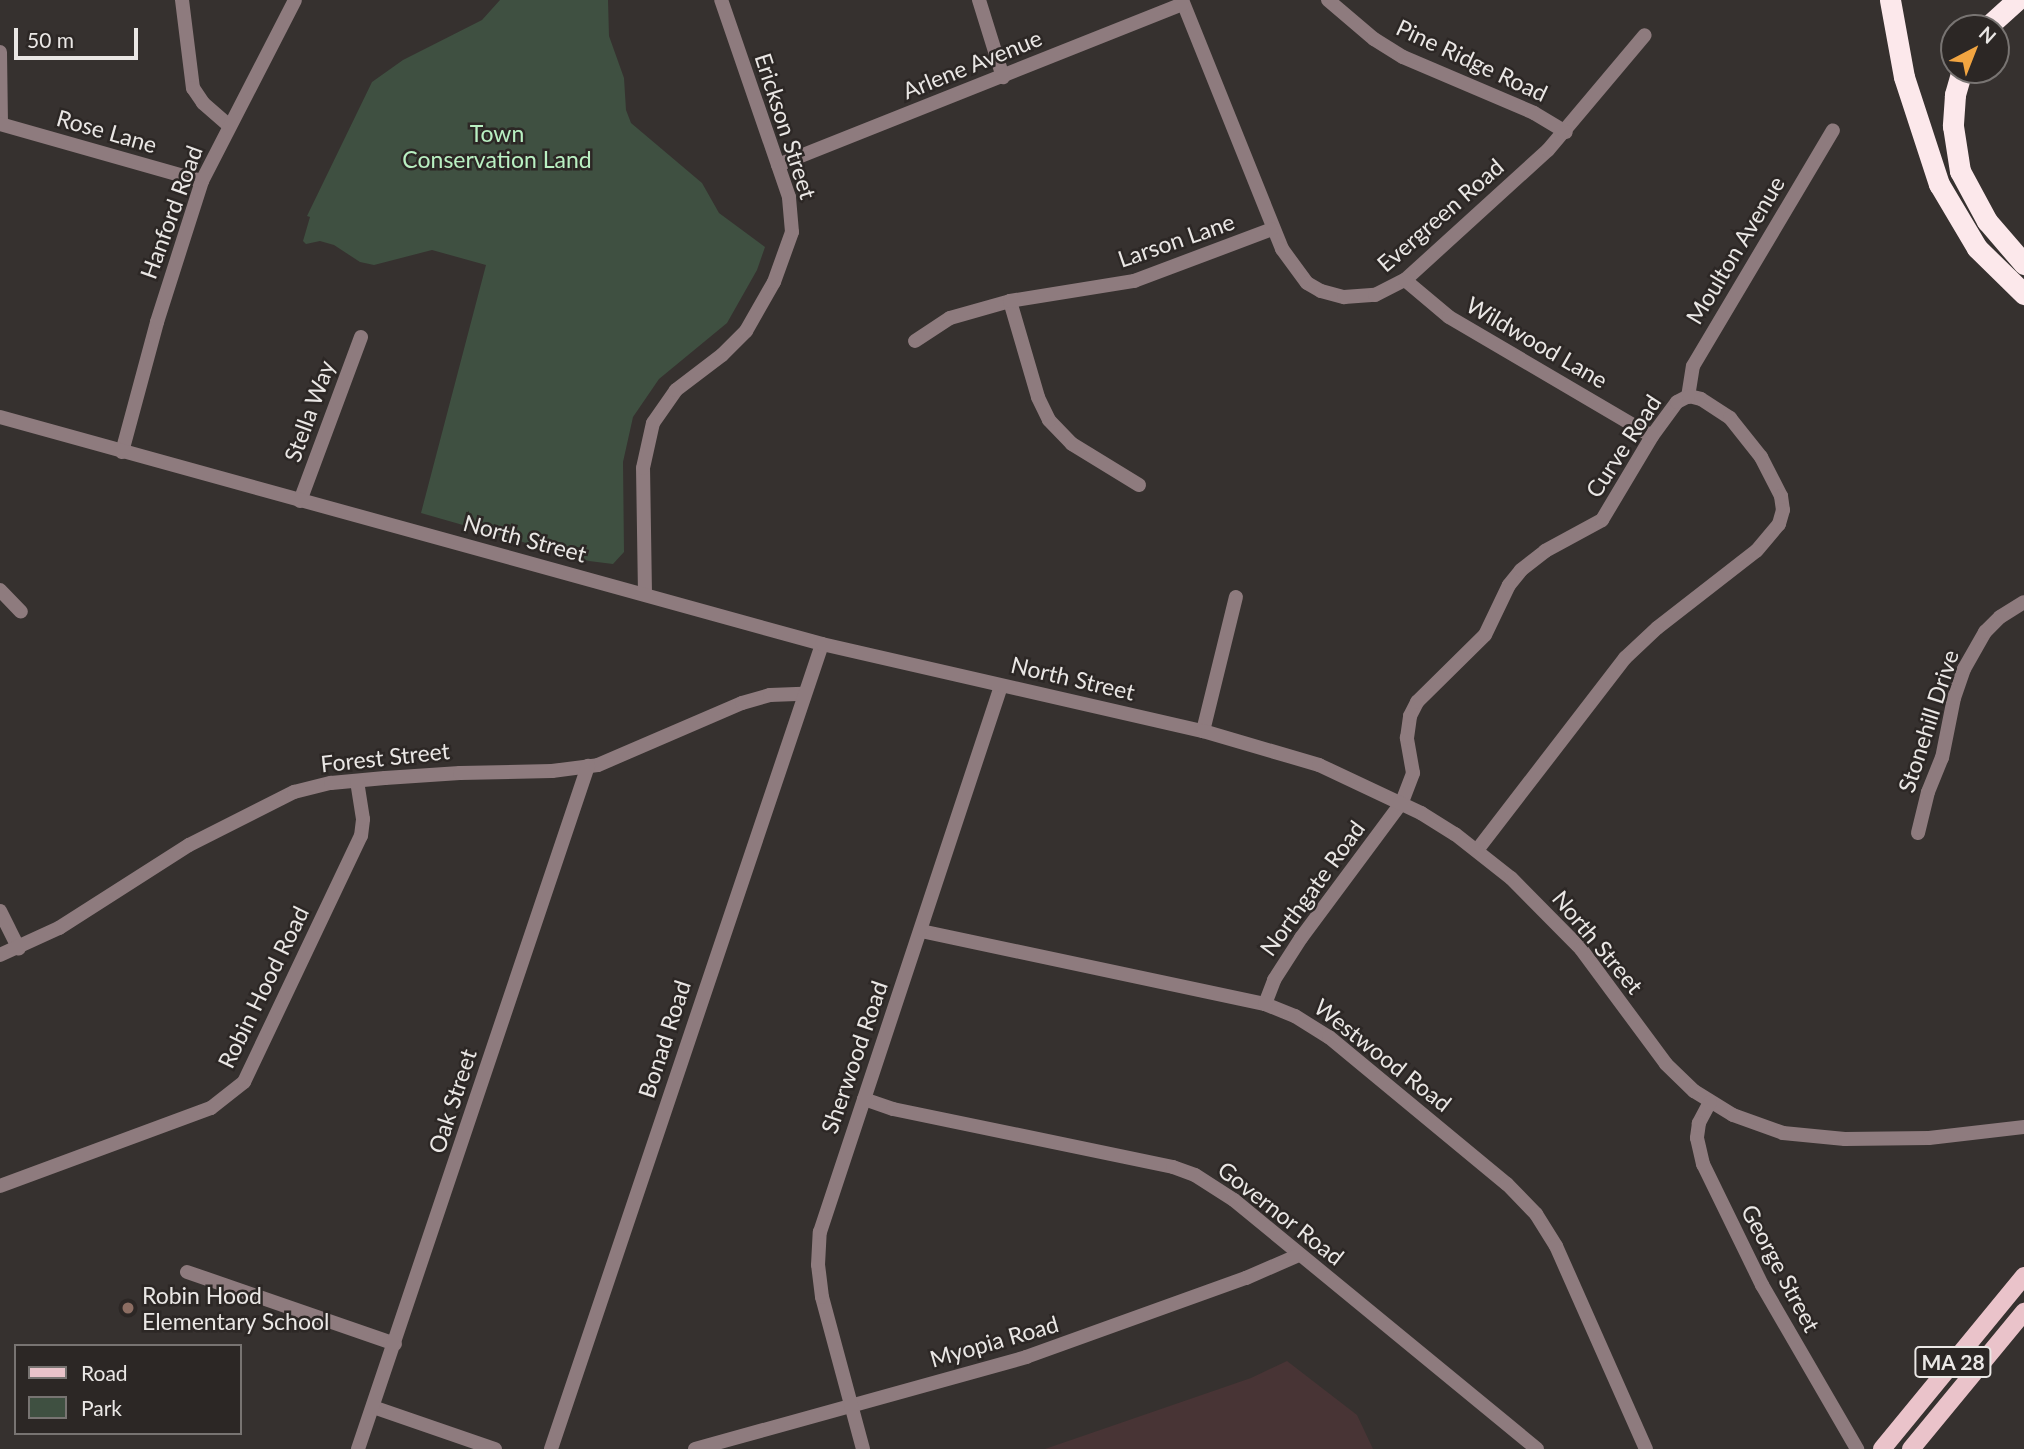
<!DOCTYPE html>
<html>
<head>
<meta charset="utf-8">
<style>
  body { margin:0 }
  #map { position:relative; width:2024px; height:1449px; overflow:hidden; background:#36312f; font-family:Lato,sans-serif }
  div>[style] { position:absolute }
  .commercial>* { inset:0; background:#483435 }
  .green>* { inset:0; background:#3f5041 }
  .minor>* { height:14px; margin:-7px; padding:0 7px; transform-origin:7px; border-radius:7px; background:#8e7b7e }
  .tertiary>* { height:14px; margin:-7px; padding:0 7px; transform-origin:7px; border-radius:7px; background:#8e7b7e }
  .primary>* { height:18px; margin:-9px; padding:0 9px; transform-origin:9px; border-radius:9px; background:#eac3ca }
  .motorway>* { height:21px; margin:-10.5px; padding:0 10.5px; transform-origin:10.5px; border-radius:10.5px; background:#fce8eb }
  .dots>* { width:19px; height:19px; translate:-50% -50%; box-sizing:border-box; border:4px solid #2c2725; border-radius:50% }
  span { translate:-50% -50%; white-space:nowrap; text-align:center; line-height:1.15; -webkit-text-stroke:5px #2c2725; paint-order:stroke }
  .shield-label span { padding:2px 5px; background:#2c2725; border:2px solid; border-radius:5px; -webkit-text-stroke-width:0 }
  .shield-label { font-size:21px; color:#eae7e5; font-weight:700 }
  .street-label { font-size:23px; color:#eae7e5 }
  .park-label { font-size:23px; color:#b9f0c2 }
  .poi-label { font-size:23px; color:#eae7e5 }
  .left { translate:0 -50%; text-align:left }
  .legend { position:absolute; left:14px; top:1344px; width:228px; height:91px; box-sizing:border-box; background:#2c2725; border:2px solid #787472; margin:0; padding:9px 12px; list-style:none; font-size:21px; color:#eae7e5 }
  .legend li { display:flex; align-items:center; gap:14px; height:35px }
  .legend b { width:35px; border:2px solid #787472 }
  .north { position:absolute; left:1940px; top:14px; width:70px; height:70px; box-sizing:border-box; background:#2c2725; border:2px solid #787472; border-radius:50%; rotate:42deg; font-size:19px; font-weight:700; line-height:28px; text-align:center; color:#eae7e5 }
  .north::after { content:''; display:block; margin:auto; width:24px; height:32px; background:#f2a541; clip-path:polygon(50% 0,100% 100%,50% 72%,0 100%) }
  .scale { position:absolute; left:14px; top:28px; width:124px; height:32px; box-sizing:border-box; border:4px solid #eae7e5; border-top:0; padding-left:9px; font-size:21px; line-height:24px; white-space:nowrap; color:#eae7e5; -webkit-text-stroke:5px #2c2725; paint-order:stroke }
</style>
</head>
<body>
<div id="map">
  <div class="commercial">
    <div style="clip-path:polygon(1287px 1361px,1357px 1415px,1373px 1449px,1045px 1449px,1251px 1378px)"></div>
  </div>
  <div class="green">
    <div style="clip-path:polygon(500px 0,608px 0,609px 36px,624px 78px,626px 110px,631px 123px,702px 183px,719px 213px,765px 247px,757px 270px,727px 323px,659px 379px,633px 417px,623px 462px,624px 552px,613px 564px,589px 561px,421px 513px,486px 265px,432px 250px,374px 265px,360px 262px,334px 245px,320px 241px,306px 244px,303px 241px,310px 217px,307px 216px,372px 82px,403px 60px,482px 20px)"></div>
  </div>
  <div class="minor">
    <div style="left:182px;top:0;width:89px;rotate:82.9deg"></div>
    <div style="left:193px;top:88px;width:18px;rotate:56deg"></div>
    <div style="left:203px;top:103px;width:35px;rotate:41deg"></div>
    <div style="left:979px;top:0;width:81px;rotate:72.7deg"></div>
    <div style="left:1182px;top:0;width:268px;rotate:68.1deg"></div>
    <div style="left:1282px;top:249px;width:42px;rotate:53.7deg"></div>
    <div style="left:1307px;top:283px;width:16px;rotate:30deg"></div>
    <div style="left:1321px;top:291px;width:24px;rotate:15deg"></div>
    <div style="left:1344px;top:297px;width:31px;rotate:-4deg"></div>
    <div style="left:1375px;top:295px;width:34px;rotate:-27deg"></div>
    <div style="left:1405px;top:280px;width:193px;rotate:-42.3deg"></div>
    <div style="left:1548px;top:150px;width:150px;rotate:-49.9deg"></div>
    <div style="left:1328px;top:0;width:60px;rotate:40.3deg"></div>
    <div style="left:1374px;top:39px;width:34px;rotate:32deg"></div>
    <div style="left:1403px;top:57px;width:142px;rotate:23.1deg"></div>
    <div style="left:1534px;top:113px;width:37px;rotate:31deg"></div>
    <div style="left:0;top:52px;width:72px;rotate:89.2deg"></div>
    <div style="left:0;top:124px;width:210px;rotate:15.8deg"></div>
    <div style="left:778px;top:165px;width:436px;rotate:-21.7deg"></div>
    <div style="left:1405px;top:280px;width:57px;rotate:40.1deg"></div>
    <div style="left:1449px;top:317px;width:235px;rotate:30.4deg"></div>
    <div style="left:915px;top:341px;width:42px;rotate:-33.3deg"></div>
    <div style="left:950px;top:318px;width:62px;rotate:-15.8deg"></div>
    <div style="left:1688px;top:397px;width:31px;rotate:-81deg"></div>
    <div style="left:1693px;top:366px;width:274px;rotate:-59.3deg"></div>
    <div style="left:122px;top:452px;width:135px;rotate:-74.9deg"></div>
    <div style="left:157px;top:322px;width:148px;rotate:-72.3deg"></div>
    <div style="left:202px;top:181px;width:203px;rotate:-62.8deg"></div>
    <div style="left:1139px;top:485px;width:79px;rotate:-148.5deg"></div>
    <div style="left:1072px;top:444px;width:33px;rotate:-134deg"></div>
    <div style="left:1049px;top:420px;width:25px;rotate:-116deg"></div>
    <div style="left:1038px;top:397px;width:100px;rotate:-106.3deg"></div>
    <div style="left:1010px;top:301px;width:126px;rotate:-9.2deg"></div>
    <div style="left:1134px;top:281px;width:147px;rotate:-20.6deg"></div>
    <div style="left:300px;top:501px;width:175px;rotate:-69.6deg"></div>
    <div style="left:0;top:590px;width:30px;rotate:46deg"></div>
    <div style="left:645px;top:594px;width:126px;rotate:-90.9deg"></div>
    <div style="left:643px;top:468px;width:46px;rotate:-77.5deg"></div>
    <div style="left:653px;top:423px;width:40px;rotate:-55.1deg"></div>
    <div style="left:676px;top:390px;width:58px;rotate:-37.3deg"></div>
    <div style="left:722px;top:355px;width:34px;rotate:-45deg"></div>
    <div style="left:746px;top:331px;width:56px;rotate:-60.3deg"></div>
    <div style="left:774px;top:282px;width:53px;rotate:-70.2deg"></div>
    <div style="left:792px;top:232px;width:35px;rotate:-95deg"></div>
    <div style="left:789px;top:197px;width:208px;rotate:-109deg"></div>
    <div style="left:1203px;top:731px;width:138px;rotate:-76.2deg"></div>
    <div style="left:1918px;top:833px;width:42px;rotate:-76.3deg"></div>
    <div style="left:1928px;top:792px;width:37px;rotate:-68deg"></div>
    <div style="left:1942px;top:758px;width:61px;rotate:-78.7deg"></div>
    <div style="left:1954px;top:698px;width:31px;rotate:-71deg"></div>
    <div style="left:1964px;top:669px;width:43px;rotate:-60.4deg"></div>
    <div style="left:1985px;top:632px;width:21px;rotate:-45deg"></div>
    <div style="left:2000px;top:617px;width:28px;rotate:-32deg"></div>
    <div style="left:0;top:911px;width:42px;rotate:63.4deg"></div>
    <div style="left:921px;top:931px;width:352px;rotate:12deg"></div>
    <div style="left:1265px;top:1004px;width:32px;rotate:22deg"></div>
    <div style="left:1295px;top:1016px;width:40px;rotate:32deg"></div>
    <div style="left:1329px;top:1037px;width:231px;rotate:39.6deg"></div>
    <div style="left:1507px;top:1184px;width:42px;rotate:46deg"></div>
    <div style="left:1536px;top:1214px;width:38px;rotate:58deg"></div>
    <div style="left:1556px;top:1246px;width:222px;rotate:66.1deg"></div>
    <div style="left:0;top:955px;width:65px;rotate:-24.6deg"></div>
    <div style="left:59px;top:928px;width:154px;rotate:-32.6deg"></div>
    <div style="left:189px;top:845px;width:118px;rotate:-26.8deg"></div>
    <div style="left:294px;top:792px;width:38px;rotate:-14deg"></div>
    <div style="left:331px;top:783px;width:54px;rotate:-5.3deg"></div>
    <div style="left:385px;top:778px;width:75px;rotate:-3.8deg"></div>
    <div style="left:460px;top:773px;width:92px;rotate:-1.2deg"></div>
    <div style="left:552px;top:771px;width:46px;rotate:-7.4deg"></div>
    <div style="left:598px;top:765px;width:157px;rotate:-23.3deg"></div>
    <div style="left:742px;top:703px;width:29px;rotate:-16deg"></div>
    <div style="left:770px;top:695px;width:33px;rotate:-2deg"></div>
    <div style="left:1265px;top:1004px;width:26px;rotate:-69deg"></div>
    <div style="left:1274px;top:980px;width:50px;rotate:-57.3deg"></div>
    <div style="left:1301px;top:938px;width:169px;rotate:-53.4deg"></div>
    <div style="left:1402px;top:802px;width:31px;rotate:-69deg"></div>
    <div style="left:1413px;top:773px;width:36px;rotate:-100deg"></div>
    <div style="left:1407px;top:738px;width:22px;rotate:-82deg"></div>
    <div style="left:1410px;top:716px;width:16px;rotate:-63deg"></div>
    <div style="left:1417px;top:702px;width:95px;rotate:-44.6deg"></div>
    <div style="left:1485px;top:635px;width:55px;rotate:-64.4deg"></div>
    <div style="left:1509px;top:585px;width:19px;rotate:-51deg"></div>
    <div style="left:1521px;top:570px;width:31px;rotate:-38deg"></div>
    <div style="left:1545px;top:551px;width:65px;rotate:-28.5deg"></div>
    <div style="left:1602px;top:520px;width:98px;rotate:-59.2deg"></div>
    <div style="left:1652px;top:436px;width:42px;rotate:-53.7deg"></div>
    <div style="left:1677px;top:402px;width:13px;rotate:-27deg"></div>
    <div style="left:1689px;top:396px;width:12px;rotate:14deg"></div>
    <div style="left:1701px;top:399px;width:35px;rotate:33deg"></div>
    <div style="left:1730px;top:418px;width:50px;rotate:51.5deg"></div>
    <div style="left:1761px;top:457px;width:44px;rotate:62.9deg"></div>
    <div style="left:1781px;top:496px;width:14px;rotate:82deg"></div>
    <div style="left:1783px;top:510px;width:15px;rotate:106deg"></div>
    <div style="left:1779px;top:524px;width:35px;rotate:130deg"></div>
    <div style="left:1756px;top:551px;width:125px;rotate:142.1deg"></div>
    <div style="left:1657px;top:628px;width:44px;rotate:136.8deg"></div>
    <div style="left:1625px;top:658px;width:242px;rotate:127.6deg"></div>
    <div style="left:864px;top:1099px;width:31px;rotate:19deg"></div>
    <div style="left:893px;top:1109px;width:286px;rotate:11.7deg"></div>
    <div style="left:1173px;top:1167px;width:23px;rotate:20deg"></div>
    <div style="left:1195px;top:1175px;width:46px;rotate:32.7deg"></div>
    <div style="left:1234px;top:1200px;width:392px;rotate:39.4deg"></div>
    <div style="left:0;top:1186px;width:225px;rotate:-20.3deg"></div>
    <div style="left:211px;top:1108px;width:42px;rotate:-38.2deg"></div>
    <div style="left:244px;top:1082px;width:272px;rotate:-64.6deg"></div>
    <div style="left:361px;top:836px;width:17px;rotate:-83deg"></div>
    <div style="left:363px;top:819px;width:38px;rotate:-99deg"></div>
    <div style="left:187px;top:1272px;width:220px;rotate:19.1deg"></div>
    <div style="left:373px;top:1407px;width:129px;rotate:19deg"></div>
    <div style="left:358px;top:1449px;width:721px;rotate:-71.39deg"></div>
    <div style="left:551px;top:1449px;width:849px;rotate:-71.39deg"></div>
    <div style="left:695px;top:1449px;width:344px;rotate:-15.5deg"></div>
    <div style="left:1026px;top:1357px;width:234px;rotate:-19.8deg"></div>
    <div style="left:1246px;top:1278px;width:58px;rotate:-23.5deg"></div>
    <div style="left:863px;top:1449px;width:157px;rotate:-105.1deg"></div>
    <div style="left:822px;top:1297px;width:32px;rotate:-97deg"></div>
    <div style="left:818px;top:1265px;width:33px;rotate:-87deg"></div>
    <div style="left:820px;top:1232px;width:575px;rotate:-71.66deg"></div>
  </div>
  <div class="tertiary">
    <div style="left:0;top:417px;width:853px;rotate:15.44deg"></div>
    <div style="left:822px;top:644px;width:391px;rotate:12.9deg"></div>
    <div style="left:1203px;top:731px;width:121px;rotate:16.3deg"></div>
    <div style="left:1319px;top:765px;width:113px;rotate:25.2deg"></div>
    <div style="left:1421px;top:813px;width:40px;rotate:32deg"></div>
    <div style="left:1455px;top:834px;width:71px;rotate:38.2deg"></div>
    <div style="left:1511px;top:878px;width:100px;rotate:45.4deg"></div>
    <div style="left:1581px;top:949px;width:143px;rotate:53.5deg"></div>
    <div style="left:1666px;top:1064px;width:39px;rotate:44deg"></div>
    <div style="left:1694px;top:1091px;width:46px;rotate:31.6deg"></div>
    <div style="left:1733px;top:1115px;width:53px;rotate:19.8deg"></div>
    <div style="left:1783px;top:1133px;width:62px;rotate:5.5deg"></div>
    <div style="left:1845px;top:1139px;width:84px;rotate:-0.7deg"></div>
    <div style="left:1929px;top:1138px;width:96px;rotate:-6.6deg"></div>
    <div style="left:1710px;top:1102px;width:24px;rotate:118deg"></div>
    <div style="left:1699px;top:1123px;width:15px;rotate:98deg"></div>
    <div style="left:1697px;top:1138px;width:27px;rotate:77deg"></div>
    <div style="left:1703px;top:1164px;width:135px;rotate:64deg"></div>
    <div style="left:1762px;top:1285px;width:190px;rotate:59.9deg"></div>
  </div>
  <div class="primary">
    <div style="left:1882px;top:1449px;width:224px;rotate:-50.6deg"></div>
    <div style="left:1911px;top:1449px;width:178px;rotate:-50.5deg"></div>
  </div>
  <div class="motorway">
    <div style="left:1890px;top:0;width:78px;rotate:79.7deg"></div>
    <div style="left:1904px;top:77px;width:113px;rotate:71.9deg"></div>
    <div style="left:1939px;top:184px;width:74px;rotate:59.3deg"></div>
    <div style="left:1977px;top:248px;width:66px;rotate:44.4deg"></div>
    <div style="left:1986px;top:28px;width:42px;rotate:-42.1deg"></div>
    <div style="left:1962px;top:70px;width:26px;rotate:106deg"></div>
    <div style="left:1955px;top:95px;width:31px;rotate:94deg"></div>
    <div style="left:1953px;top:126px;width:46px;rotate:81.2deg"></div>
    <div style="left:1960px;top:171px;width:57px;rotate:61.6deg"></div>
    <div style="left:1987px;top:221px;width:57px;rotate:49.3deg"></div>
  </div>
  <div class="dots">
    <div style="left:128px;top:1308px;background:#8d6e63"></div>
  </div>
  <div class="shield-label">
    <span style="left:1953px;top:1362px">MA 28</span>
  </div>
  <div class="street-label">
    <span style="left:1472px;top:60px;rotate:25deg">Pine Ridge Road</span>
    <span style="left:972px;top:64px;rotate:-22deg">Arlene Avenue</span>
    <span style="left:786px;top:126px;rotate:72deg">Erickson Street</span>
    <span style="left:107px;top:131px;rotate:16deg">Rose Lane</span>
    <span style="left:171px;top:212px;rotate:-70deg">Hanford Road</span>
    <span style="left:1440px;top:215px;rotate:-41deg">Evergreen Road</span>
    <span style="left:1176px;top:240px;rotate:-19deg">Larson Lane</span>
    <span style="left:1735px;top:250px;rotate:-59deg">Moulton Avenue</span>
    <span style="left:1537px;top:342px;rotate:30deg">Wildwood Lane</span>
    <span style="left:309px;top:411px;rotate:-70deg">Stella Way</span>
    <span style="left:1623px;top:446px;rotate:-57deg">Curve Road</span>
    <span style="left:525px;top:538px;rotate:15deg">North Street</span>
    <span style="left:1073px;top:678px;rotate:13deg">North Street</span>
    <span style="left:1928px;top:721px;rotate:-72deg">Stonehill Drive</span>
    <span style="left:385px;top:757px;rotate:-6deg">Forest Street</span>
    <span style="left:1312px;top:888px;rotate:-54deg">Northgate Road</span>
    <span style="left:1598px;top:942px;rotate:50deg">North Street</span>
    <span style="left:263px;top:987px;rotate:-64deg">Robin Hood Road</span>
    <span style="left:664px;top:1039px;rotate:-72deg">Bonad Road</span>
    <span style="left:1383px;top:1055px;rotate:38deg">Westwood Road</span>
    <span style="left:854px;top:1057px;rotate:-71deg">Sherwood Road</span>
    <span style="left:452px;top:1101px;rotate:-72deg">Oak Street</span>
    <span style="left:1281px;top:1213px;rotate:38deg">Governor Road</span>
    <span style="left:1781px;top:1268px;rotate:62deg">George Street</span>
    <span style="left:994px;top:1341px;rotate:-16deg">Myopia Road</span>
  </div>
  <div class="park-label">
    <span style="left:497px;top:146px">Town<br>Conservation Land</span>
  </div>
  <div class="poi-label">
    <span class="left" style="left:142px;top:1308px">Robin Hood<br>Elementary School</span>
  </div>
  <ul class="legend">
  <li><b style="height:9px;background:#eac3ca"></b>Road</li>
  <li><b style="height:19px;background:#3f5041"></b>Park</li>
  </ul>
  <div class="north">N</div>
  <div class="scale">50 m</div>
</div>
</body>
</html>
